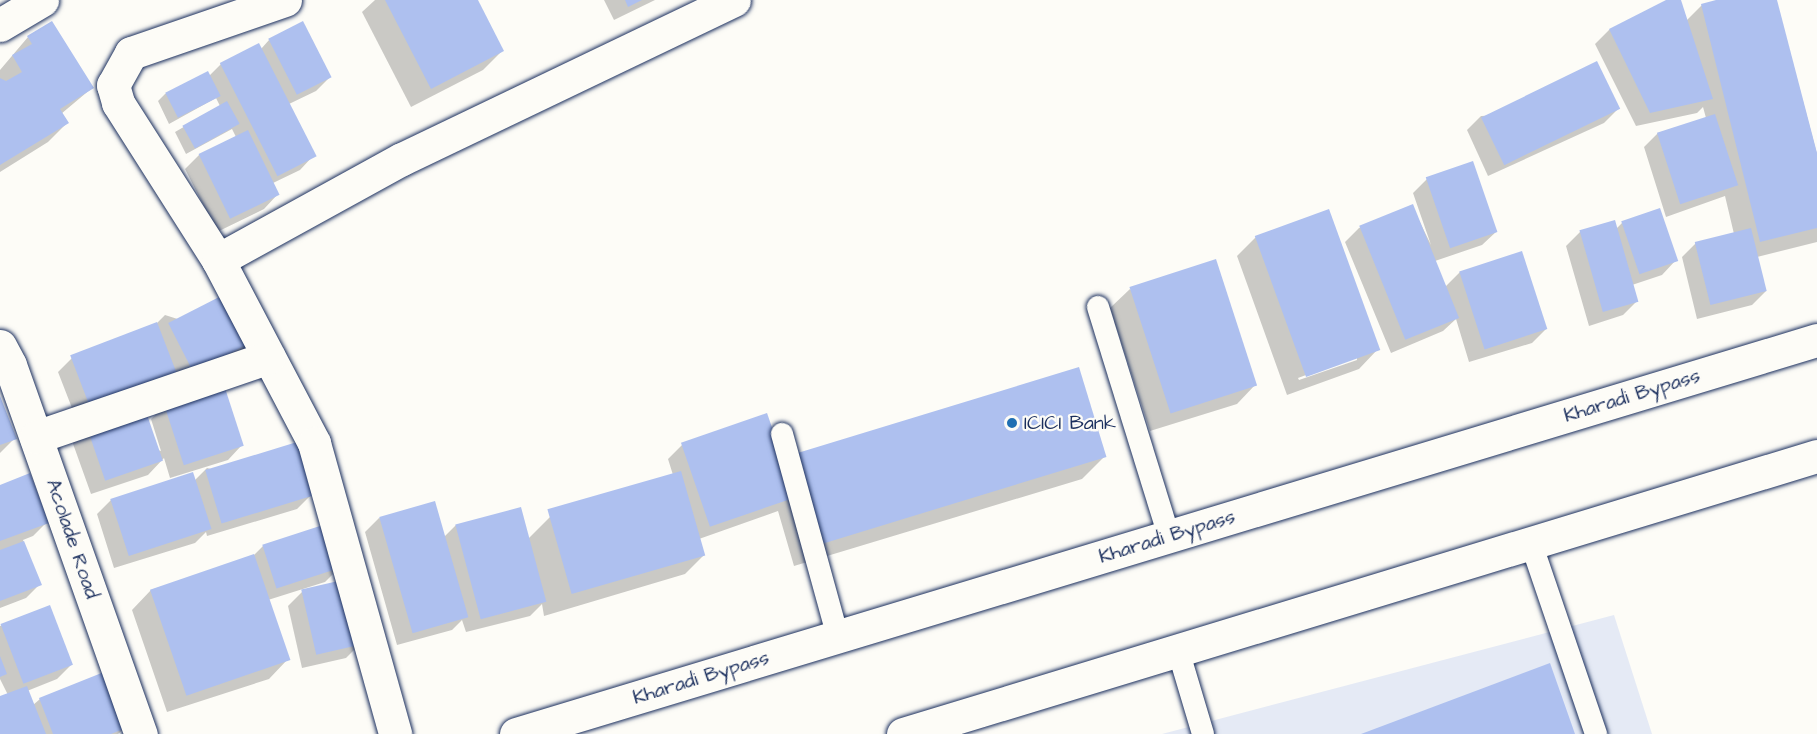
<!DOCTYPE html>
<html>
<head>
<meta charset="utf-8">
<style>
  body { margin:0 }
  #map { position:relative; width:1817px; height:734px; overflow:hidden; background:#fdfcf7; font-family:"Architects Daughter",sans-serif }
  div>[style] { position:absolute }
  .built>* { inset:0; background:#e5eaf5 }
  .shadow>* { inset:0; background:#0003 }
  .building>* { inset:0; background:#aec0ef; transform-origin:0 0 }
  .roads { filter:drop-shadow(0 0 2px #1b2f5e) drop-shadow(0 0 2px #1b2f5e) }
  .lane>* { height:22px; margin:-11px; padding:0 11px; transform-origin:11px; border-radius:11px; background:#fdfcf7 }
  .street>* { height:33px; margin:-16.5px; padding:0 16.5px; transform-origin:16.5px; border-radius:16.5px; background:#fdfcf7 }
  .highway>* { height:33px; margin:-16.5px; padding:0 16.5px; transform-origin:16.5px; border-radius:16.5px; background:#fdfcf7 }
  .dots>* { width:16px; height:16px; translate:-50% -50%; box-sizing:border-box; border:3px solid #fdfcf7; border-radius:50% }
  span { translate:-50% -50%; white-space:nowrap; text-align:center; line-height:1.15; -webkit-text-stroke:4.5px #fdfcf7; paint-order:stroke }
  .street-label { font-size:20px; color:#1b2f5e }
  .poi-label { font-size:20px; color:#1b2f5e }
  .left { translate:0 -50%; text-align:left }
</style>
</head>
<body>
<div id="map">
  <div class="built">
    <div style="clip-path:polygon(1614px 615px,1652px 734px,1162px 734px)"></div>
  </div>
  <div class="shadow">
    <div style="clip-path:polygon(375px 0,476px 0,502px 51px,483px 70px,411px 107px,362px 12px)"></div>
    <div style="clip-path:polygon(604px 0,655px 0,614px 20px)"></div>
    <div style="clip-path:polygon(1670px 0,1680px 0,1686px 21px,1702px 5px,1722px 0,1776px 0,1817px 154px,1817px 242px,1757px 257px,1766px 291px,1752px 305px,1697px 319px,1682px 257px,1696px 243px,1734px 234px,1725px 196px,1666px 217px,1644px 147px,1658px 133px,1706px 118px,1703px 107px,1697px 113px,1636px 126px,1595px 44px,1609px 30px)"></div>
    <div style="clip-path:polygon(28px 37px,92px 88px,61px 114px,67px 123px,48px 142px,0 172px,0 70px)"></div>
    <div style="clip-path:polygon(269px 40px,330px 77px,316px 91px,289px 104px,314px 155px,300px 170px,273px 183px,278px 194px,264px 209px,217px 232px,185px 169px,199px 155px,236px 137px,232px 129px,186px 154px,175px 132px,220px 106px,216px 98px,169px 124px,158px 101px,165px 94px,208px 73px,209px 76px,221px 64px,261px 49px)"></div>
    <div style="clip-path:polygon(1618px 109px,1604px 123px,1488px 176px,1467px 130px,1481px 116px)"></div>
    <div style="clip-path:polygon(1427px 179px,1497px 231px,1482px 245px,1435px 261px,1445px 287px,1460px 272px,1546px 329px,1532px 343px,1469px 362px,1456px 319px,1443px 331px,1391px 353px,1345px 242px,1359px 228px,1412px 206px,1431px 245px,1413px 193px)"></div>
    <div style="clip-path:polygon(1622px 223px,1676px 260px,1662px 275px,1632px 285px,1637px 301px,1623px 315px,1589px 326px,1566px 246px,1580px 232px,1616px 229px)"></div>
    <div style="clip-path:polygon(evenodd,1256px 237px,1378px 349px,1359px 369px,1287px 395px,1237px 256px,1256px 237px,1357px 356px,1357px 360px,1299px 380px,1298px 378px,1357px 356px)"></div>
    <div style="clip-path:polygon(1130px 289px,1256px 384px,1237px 404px,1150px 431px,1110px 308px)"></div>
    <div style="clip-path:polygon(165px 315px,250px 342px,236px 356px,77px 421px,58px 372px,72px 358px,156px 324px)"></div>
    <div style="clip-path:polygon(0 400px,15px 438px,0 453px)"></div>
    <div style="clip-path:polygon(165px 405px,242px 445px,228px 460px,170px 478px,164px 458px,148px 475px,91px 494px,72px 441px,87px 427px,161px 451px,151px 419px)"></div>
    <div style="clip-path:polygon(682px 445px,783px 464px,1105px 456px,1082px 479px,794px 566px,778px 511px,699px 539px,704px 555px,685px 574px,544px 616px,542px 604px,530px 616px,466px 632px,462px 620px,452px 630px,397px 645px,365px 532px,379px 518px,444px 537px,456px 525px,528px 539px,550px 517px,673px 475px,668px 459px)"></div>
    <div style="clip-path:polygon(207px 468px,311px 495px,297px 509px,207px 536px,206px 532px,195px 543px,114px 568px,97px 514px,111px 500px,194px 481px)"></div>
    <div style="clip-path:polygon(0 487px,47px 522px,33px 536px,23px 540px,40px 584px,26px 598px,0 608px)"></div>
    <div style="clip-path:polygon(263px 546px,339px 568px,325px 582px,268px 600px,288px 659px,269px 679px,167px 712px,132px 610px,151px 590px,252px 557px)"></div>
    <div style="clip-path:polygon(302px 592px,360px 644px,346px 658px,302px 668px,288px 606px)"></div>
    <div style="clip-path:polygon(49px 607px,71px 665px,57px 679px,27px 691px,33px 705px,40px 699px,125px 728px,118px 734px,0 734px,0 698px,8px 695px,0 679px,0 626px)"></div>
  </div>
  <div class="building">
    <div style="clip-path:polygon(385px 0,478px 0,504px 51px,431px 89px)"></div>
    <div style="clip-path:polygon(625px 0,642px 0,628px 7px)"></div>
    <div style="clip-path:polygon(1666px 0,1681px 0,1713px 99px,1650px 113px,1609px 29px)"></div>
    <div style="clip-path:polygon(1716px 0,1777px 0,1817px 153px,1817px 228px,1760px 242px,1701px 4px)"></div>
    <div style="clip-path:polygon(52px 21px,94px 88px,60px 109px,69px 123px,0 165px,0 78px,6px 81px,22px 72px,12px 55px,32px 44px,27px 36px)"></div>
    <div style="left:303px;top:21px;width:63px;height:39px;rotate:63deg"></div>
    <div style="left:259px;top:43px;width:127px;height:44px;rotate:63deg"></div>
    <div style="left:1597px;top:61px;width:53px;height:129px;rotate:64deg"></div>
    <div style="left:208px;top:71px;width:28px;height:48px;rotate:63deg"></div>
    <div style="left:227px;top:101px;width:26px;height:51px;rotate:61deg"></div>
    <div style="left:1715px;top:114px;width:75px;height:61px;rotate:72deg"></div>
    <div style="left:248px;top:130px;width:72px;height:55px;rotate:64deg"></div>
    <div style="left:1473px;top:161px;width:75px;height:50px;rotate:71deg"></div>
    <div style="left:1413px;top:204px;width:123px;height:58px;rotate:68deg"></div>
    <div style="left:1660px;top:208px;width:56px;height:41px;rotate:71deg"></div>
    <div style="left:1329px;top:209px;width:150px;height:79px;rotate:70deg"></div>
    <div style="left:1615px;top:220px;width:85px;height:37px;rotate:74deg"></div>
    <div style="left:1751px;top:228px;width:65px;height:58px;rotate:76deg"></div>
    <div style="left:1522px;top:251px;width:82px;height:66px;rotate:72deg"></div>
    <div style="left:1216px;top:259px;width:133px;height:91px;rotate:72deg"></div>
    <div style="left:227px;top:293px;width:55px;height:66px;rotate:63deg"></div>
    <div style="left:157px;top:322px;width:55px;height:93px;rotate:69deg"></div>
    <div style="left:1079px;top:367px;width:94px;height:302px;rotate:73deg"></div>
    <div style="left:224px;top:385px;width:64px;height:63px;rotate:72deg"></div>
    <div style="clip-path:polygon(0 396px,17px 439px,0 445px)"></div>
    <div style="left:144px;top:406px;width:58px;height:61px;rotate:71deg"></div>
    <div style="left:767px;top:413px;width:89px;height:91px;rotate:71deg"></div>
    <div style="left:297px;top:442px;width:56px;height:96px;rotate:73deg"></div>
    <div style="left:681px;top:471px;width:88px;height:139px;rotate:74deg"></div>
    <div style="left:193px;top:472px;width:60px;height:87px;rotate:72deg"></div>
    <div style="clip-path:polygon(30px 473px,49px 523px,0 541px,0 485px)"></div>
    <div style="left:435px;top:501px;width:121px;height:58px;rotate:74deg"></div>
    <div style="left:521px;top:507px;width:98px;height:68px;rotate:75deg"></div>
    <div style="left:326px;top:524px;width:46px;height:67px;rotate:72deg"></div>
    <div style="clip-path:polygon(24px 541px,42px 585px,0 601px,0 550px)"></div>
    <div style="left:254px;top:554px;width:112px;height:110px;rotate:71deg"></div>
    <div style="left:347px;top:579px;width:67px;height:47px;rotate:77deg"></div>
    <div style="left:50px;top:605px;width:64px;height:53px;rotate:69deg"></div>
    <div style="clip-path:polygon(0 656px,7px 674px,0 677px)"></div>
    <div style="clip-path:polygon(1550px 663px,1575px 734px,1361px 734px)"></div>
    <div style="clip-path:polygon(104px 672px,126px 728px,111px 734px,53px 734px,39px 698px)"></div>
    <div style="clip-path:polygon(27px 686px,46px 734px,0 734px,0 696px)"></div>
  </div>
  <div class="roads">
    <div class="lane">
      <div style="left:1098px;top:307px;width:240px;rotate:72.8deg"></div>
      <div style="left:782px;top:434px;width:211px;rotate:74.6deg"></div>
      <div style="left:1531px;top:543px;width:202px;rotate:71.2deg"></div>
      <div style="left:1178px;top:650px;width:88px;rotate:73.4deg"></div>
    </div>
    <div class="street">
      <div style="left:285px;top:0;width:163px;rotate:161deg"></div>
      <div style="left:131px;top:53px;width:37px;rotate:119deg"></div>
      <div style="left:113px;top:85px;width:19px;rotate:74deg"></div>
      <div style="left:118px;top:103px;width:186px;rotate:57.5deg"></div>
      <div style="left:218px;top:260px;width:207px;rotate:62.3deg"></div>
      <div style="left:314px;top:443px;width:302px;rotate:74.4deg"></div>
      <div style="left:0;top:25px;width:49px;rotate:-30.8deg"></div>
      <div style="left:218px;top:260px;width:210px;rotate:-28.8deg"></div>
      <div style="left:402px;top:159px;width:368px;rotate:-25.6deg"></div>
      <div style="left:0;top:346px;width:21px;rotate:62deg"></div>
      <div style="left:10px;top:365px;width:392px;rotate:70.5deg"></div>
      <div style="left:36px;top:437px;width:246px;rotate:-18.9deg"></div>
    </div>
    <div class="highway">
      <div style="left:516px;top:734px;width:1359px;rotate:-16.85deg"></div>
      <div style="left:903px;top:734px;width:955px;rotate:-16.92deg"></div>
    </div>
  </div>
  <div class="dots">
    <div style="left:1012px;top:423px;background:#1f6fb2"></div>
  </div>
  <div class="street-label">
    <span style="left:1632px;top:396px;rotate:-17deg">Kharadi Bypass</span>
    <span style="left:1167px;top:537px;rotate:-17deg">Kharadi Bypass</span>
    <span style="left:72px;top:539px;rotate:71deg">Acolade Road</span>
    <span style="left:701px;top:678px;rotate:-17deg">Kharadi Bypass</span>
  </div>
  <div class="poi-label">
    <span class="left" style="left:1024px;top:423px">ICICI Bank</span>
  </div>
</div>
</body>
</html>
